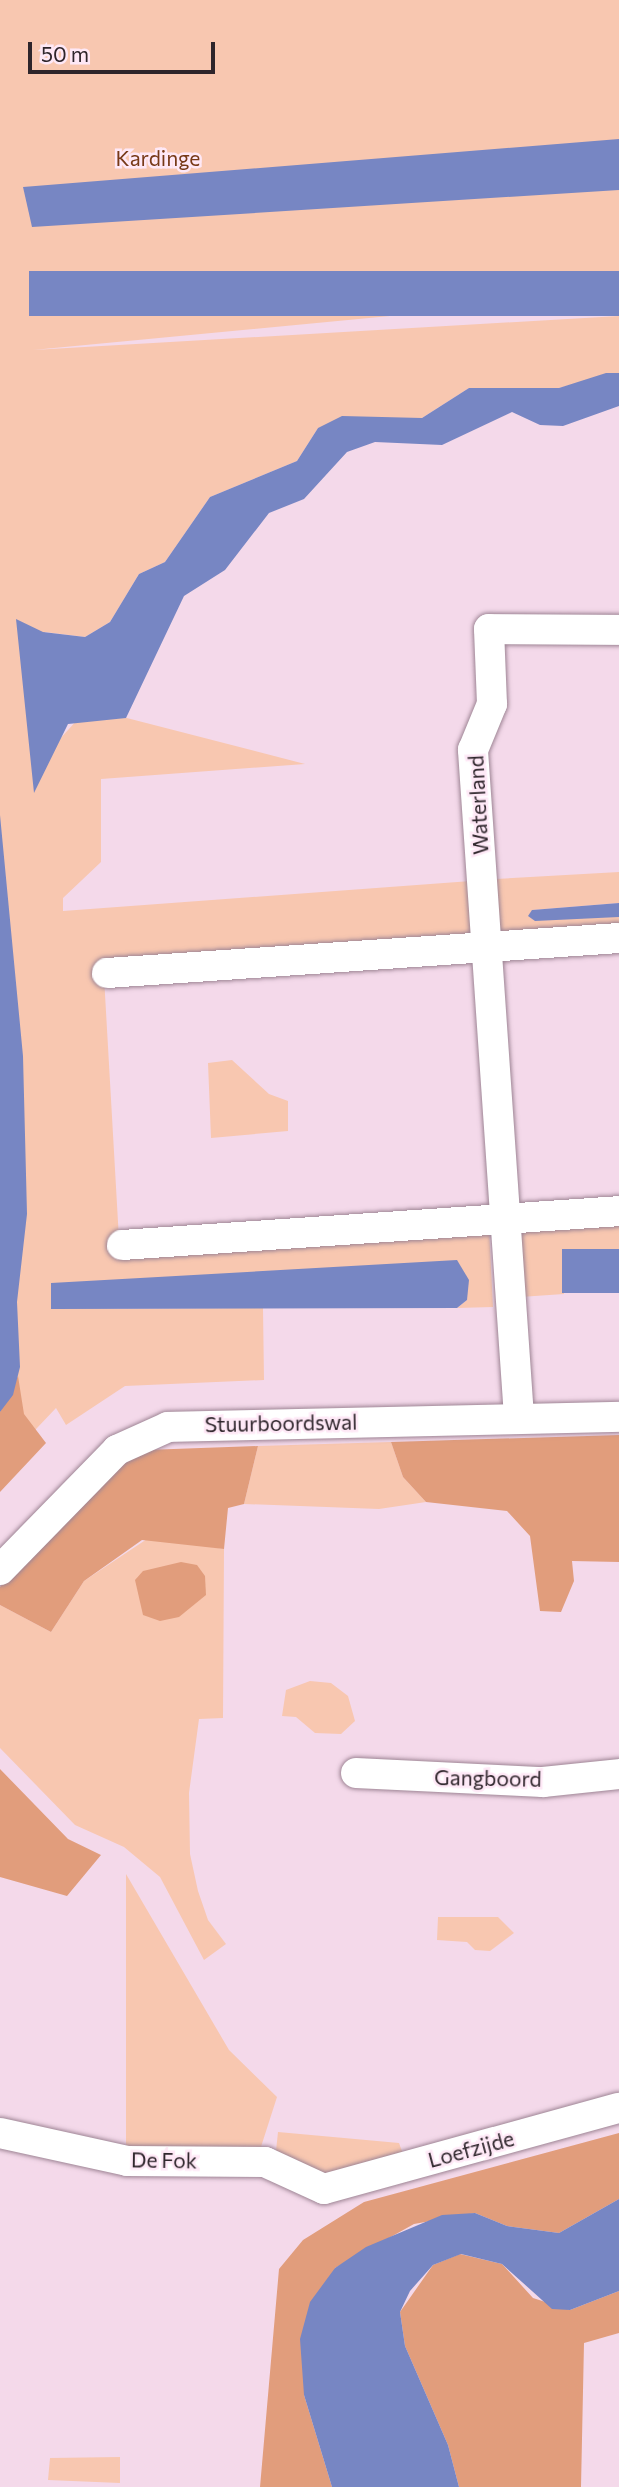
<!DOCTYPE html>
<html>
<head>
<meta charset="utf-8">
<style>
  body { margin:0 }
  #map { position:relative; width:619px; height:2487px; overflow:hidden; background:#f4d9ea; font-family:Commissioner,sans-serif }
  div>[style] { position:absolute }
  .green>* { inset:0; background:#f8c7b0 }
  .forest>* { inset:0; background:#e19d7c }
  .water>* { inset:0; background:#7786c3; transform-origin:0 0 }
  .roads { filter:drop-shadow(0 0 2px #9e8595) drop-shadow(0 0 2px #9e8595) }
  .minor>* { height:30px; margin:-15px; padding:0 15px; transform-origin:15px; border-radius:15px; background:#fff }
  span { translate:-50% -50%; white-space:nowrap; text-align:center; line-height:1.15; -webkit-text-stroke:5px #fee8f6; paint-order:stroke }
  .park-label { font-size:21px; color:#773917 }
  .street-label { font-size:21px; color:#2e252b }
  .scale { position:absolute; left:28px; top:42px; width:187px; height:32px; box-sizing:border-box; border:4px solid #2e252b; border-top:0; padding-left:9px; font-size:21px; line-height:24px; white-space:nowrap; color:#2e252b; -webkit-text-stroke:5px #fee8f6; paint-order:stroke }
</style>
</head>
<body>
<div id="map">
  <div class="green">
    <div style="clip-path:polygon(0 0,619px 0,619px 294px,33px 350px,619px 316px,619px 373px,559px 388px,469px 388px,422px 418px,318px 428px,297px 461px,210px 497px,165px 562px,139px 574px,110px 622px,85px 637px,45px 632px,58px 741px,78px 719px,119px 716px,305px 764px,101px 779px,101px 862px,63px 898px,63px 911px,471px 881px,473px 935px,103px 959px,120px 1257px,489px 1228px,493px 1307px,457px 1308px,467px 1300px,76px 1309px,263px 1308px,264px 1380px,125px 1386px,66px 1425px,56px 1408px,0 1467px)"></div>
    <div style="clip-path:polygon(619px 872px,619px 903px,532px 910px,619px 917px,619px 925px,499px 933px,496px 879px)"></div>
    <div style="clip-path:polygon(232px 1060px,269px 1094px,288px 1101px,288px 1131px,211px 1138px,208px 1063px)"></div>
    <div style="clip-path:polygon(619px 1218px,619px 1249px,562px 1253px,564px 1294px,520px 1297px,517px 1226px)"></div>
    <div style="clip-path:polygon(391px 1442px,403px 1477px,426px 1502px,379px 1509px,244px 1504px,258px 1446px)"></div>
    <div style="clip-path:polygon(150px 1537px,224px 1549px,223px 1718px,199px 1719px,189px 1793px,190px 1854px,198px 1891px,208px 1920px,226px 1944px,204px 1960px,160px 1877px,124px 1847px,75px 1825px,0 1748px,0 1605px,51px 1632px,84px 1581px)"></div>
    <div style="clip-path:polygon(310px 1681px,331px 1683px,348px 1696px,355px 1721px,341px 1734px,315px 1733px,296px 1717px,282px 1716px,286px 1690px)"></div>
    <div style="clip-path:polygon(126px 1874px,229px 2050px,277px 2097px,259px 2153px,126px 2149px)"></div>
    <div style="clip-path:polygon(438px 1917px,498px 1917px,514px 1933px,490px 1951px,475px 1950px,467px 1942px,437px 1940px)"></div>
    <div style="clip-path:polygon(278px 2132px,399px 2143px,403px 2154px,332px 2177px,276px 2151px)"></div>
    <div style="clip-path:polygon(120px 2457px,120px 2483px,48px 2480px,50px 2458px)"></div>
  </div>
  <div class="forest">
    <div style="clip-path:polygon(18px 1376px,24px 1414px,46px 1443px,0 1492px,0 1412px)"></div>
    <div style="clip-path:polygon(619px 1435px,619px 1562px,572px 1561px,574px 1581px,561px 1612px,540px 1611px,530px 1536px,507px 1511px,426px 1502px,403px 1477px,391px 1442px)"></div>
    <div style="clip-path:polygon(258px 1446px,244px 1504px,228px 1508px,224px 1549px,142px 1540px,84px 1581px,51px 1632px,0 1605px,0 1587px,99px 1480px,146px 1450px)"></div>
    <div style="clip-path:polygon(181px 1562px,197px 1565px,205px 1576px,206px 1595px,179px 1617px,160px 1621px,143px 1615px,135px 1580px,143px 1571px)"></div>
    <div style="clip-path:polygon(0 1769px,68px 1839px,101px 1855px,67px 1896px,0 1877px)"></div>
    <div style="clip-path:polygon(619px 2133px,619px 2199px,559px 2233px,507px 2226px,475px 2213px,414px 2224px,335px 2268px,304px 2395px,332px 2487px,260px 2487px,279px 2269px,303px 2240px,364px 2202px)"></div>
    <div style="clip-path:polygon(460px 2254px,502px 2264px,533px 2298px,570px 2310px,619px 2291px,619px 2333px,584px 2343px,581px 2487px,459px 2487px,448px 2445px,405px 2346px,400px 2312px,433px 2265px)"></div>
  </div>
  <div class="water">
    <div style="clip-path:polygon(619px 139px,619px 190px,32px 227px,23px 187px)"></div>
    <div style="left:619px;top:271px;width:45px;height:590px;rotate:90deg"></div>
    <div style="clip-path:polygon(606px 373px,619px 373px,619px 406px,563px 426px,540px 425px,512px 412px,442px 445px,375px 442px,347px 452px,304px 499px,269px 513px,225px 570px,184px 596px,126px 718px,68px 724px,34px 793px,16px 619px,43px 632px,85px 637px,110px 622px,139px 574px,165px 562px,210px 497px,297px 461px,318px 428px,342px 416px,422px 418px,469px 388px,559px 388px)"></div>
    <div style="clip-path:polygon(0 815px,23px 1056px,27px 1214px,17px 1302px,20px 1367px,13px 1395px,0 1412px)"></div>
    <div style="clip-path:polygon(619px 903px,619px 917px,535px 921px,528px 916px,532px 910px)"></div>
    <div style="left:619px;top:1249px;width:44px;height:57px;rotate:90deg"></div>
    <div style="clip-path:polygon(457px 1260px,469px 1280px,467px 1300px,457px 1308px,51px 1309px,51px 1283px)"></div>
    <div style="clip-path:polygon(619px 2199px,619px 2291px,570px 2310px,552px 2309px,502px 2264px,461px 2254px,433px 2265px,410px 2291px,400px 2312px,405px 2346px,448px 2445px,459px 2487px,332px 2487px,304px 2395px,300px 2339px,310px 2302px,335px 2268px,366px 2247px,442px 2215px,475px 2213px,507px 2226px,559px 2233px)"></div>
  </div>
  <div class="roads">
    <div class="minor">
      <div style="left:107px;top:973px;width:513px;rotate:-3.91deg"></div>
      <div style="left:122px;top:1245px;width:498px;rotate:-3.9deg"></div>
      <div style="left:519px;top:1417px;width:669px;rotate:-93.95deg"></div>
      <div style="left:473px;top:750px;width:50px;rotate:-67.6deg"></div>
      <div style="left:492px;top:704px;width:75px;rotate:-92.3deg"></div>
      <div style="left:489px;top:629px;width:130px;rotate:0.4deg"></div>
      <div style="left:0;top:1570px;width:168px;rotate:-45.7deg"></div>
      <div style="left:117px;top:1450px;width:56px;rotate:-24.3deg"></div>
      <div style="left:168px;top:1427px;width:451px;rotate:-1.3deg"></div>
      <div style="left:356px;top:1773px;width:187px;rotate:2.8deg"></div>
      <div style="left:543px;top:1782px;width:76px;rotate:-6deg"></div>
      <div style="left:0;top:2133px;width:130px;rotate:12.4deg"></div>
      <div style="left:127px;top:2161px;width:138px;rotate:0.4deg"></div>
      <div style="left:265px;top:2162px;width:65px;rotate:24.6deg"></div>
      <div style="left:324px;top:2189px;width:306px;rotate:-15.4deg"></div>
    </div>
  </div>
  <div class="park-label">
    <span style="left:158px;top:158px">Kardinge</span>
  </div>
  <div class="street-label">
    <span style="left:478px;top:805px;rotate:-93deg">Waterland</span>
    <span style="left:281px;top:1423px;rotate:-1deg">Stuurboordswal</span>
    <span style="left:488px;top:1778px;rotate:1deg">Gangboord</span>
    <span style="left:471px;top:2149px;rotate:-15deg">Loefzijde</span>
    <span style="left:164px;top:2160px;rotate:1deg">De Fok</span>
  </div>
  <div class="scale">50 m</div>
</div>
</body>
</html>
